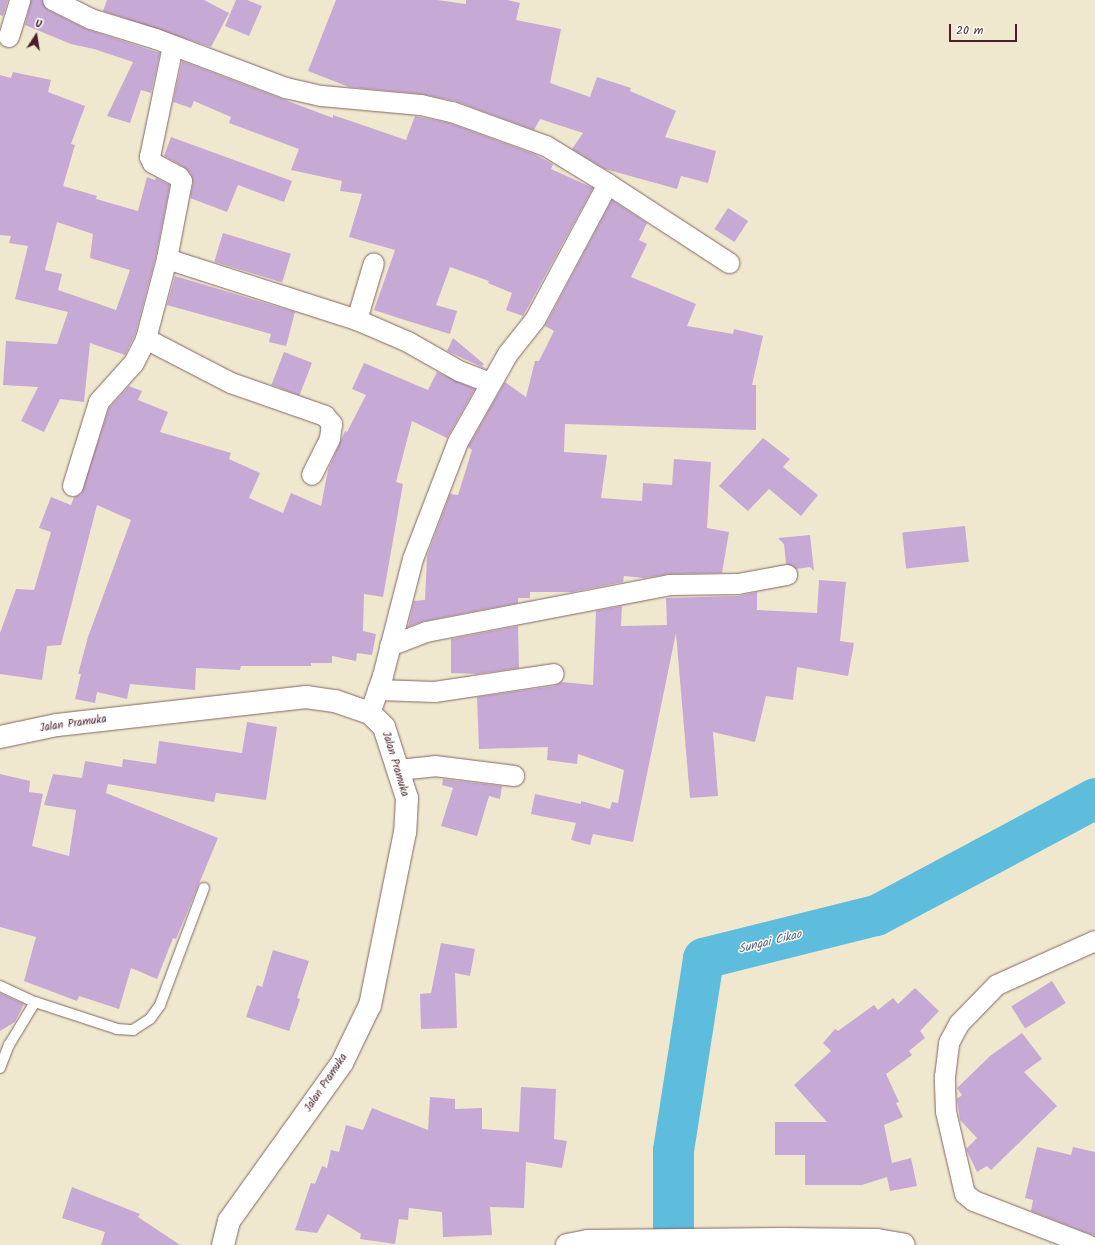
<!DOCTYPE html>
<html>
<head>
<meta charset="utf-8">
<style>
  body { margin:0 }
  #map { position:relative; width:1095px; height:1245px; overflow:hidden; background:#efe8ce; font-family:Kalam,sans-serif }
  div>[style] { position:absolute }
  .river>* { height:41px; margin:-20.5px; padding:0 20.5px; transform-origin:20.5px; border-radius:20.5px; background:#5ebcdc }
  .building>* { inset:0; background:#c7a9d5; transform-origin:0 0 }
  .roads { filter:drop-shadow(0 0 1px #846564) drop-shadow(0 0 1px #846564) }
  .lane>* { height:10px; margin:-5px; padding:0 5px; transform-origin:5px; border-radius:5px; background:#fff }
  .street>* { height:20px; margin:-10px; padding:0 10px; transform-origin:10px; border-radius:10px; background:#fff }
  .secondary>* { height:22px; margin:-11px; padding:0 11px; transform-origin:11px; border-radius:11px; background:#fff }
  .highway>* { height:22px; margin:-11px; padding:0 11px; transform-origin:11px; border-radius:11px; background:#fff }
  span { translate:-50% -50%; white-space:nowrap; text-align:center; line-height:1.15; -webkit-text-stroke:3px #fff; paint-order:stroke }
  .street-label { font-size:11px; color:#4a1f2b }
  .water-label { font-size:12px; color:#525e72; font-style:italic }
  .north { position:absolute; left:16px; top:16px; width:40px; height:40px; -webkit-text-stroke:3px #fff; paint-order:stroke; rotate:12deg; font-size:11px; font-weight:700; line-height:16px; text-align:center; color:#4a1f2b }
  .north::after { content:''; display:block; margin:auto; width:14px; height:18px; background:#4a1f2b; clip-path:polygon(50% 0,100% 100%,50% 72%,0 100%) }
  .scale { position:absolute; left:949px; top:24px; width:68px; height:18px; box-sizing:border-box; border:2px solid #4a1f2b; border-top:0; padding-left:5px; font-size:12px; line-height:14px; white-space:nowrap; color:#4a1f2b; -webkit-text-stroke:3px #fff; paint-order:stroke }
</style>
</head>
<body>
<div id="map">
  <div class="river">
    <div style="left:673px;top:1245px;width:95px;rotate:-90deg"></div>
    <div style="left:673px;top:1150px;width:194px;rotate:-81.1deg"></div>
    <div style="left:703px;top:958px;width:178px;rotate:-14deg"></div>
    <div style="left:876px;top:915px;width:248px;rotate:-28.1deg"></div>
  </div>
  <div class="building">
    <div style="clip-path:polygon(0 0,8px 0,3px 16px,0 15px)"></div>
    <div style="clip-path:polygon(31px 0,42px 0,48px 10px,86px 29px,160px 53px,151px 93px,141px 90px,130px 123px,107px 116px,133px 62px,94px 49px,71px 44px,25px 25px)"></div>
    <div style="clip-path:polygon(107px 0,204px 0,229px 13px,211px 47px,103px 11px)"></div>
    <div style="clip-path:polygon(236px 0,247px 0,262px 6px,249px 36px,225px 26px)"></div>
    <div style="clip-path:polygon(336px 0,437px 0,466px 4px,466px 0,507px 0,520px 3px,516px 20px,561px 29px,550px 83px,590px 97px,597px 77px,631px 88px,630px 91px,676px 111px,665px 137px,716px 151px,708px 183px,681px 176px,677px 189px,605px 169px,572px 149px,583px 133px,540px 119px,534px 130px,455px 101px,422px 94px,349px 87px,308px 71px)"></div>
    <div style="clip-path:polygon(182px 61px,333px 118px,333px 115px,406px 140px,415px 116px,449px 123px,534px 154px,553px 164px,551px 169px,593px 188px,523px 316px,506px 310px,512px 293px,488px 283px,489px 281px,450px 267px,436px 305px,457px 311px,450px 334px,408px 321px,374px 310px,395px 250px,349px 237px,362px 194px,340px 191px,342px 181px,291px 170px,299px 149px,229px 123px,231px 117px,194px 101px,191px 108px,173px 102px)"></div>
    <div style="clip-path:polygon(evenodd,13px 72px,51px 80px,48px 92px,85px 106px,71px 144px,75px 145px,63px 186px,97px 196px,96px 199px,138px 211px,147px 177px,155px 180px,156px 178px,170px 185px,156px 256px,135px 335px,125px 355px,90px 343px,84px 402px,60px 399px,44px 432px,21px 421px,38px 387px,3px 385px,6px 341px,57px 344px,68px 312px,15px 299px,28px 246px,9px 243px,11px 236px,0 235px,0 75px,11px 78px,13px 72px,57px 222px,93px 234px,90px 258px,130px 270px,116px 310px,58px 290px,62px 274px,45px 270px,57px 222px)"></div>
    <div style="clip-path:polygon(171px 137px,292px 181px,284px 202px,238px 185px,227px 212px,190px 198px,193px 183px,191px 174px,184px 167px,164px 156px)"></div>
    <div style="clip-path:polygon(612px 200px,647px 223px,639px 240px,647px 244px,631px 277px,696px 304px,687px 326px,733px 334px,734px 329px,763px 336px,752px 385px,756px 385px,756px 430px,565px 424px,564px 452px,607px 455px,601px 498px,642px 501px,643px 483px,672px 485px,674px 459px,711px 462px,707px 528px,729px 532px,722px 573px,670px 574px,644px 578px,624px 576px,623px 582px,572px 592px,530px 592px,530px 598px,518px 598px,518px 603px,424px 621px,408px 627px,414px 601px,425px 600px,427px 556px,450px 494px,458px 495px,472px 450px,468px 447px,505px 382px,526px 397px,535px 361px,539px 361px,554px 331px,545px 326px)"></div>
    <div style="left:728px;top:208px;width:24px;height:25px;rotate:33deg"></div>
    <div style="left:223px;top:233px;width:71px;height:30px;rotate:17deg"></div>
    <div style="clip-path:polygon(175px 276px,295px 312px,286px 346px,269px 342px,271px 334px,167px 305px)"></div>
    <div style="clip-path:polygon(453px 338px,484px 364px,482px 366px,486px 369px,447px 351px)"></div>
    <div style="left:284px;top:352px;width:30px;height:35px;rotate:21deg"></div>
    <div style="clip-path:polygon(364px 363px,428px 390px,437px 372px,475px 389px,447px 438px,412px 421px,396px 482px,403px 484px,383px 597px,364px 594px,363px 631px,376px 634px,372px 655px,357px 653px,356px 661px,332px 656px,332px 663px,311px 663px,311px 666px,241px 666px,240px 670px,196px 668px,195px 690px,130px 684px,127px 699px,97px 692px,95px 703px,75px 699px,81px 674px,78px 674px,88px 637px,131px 520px,97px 505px,61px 645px,47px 646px,42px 680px,0 674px,0 633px,16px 589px,34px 590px,51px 532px,39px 528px,51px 497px,71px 505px,74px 497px,81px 494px,109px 408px,129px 386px,142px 391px,138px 400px,168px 412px,160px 432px,231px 453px,229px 459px,260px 473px,249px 498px,283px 513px,291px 493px,321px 506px,328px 470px,345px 431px,347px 432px,366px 395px,352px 389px)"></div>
    <div style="clip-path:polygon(763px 438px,790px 459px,783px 467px,818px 495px,801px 516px,769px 489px,748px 511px,719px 486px)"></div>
    <div style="left:965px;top:526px;width:36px;height:63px;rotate:84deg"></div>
    <div style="clip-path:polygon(810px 535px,814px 571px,810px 567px,796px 569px,786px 564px,784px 544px,778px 538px)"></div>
    <div style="clip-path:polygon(819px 580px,846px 582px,840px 641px,854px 643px,848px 676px,797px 667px,793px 700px,766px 696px,755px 742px,713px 732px,718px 796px,690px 798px,676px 633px,633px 842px,593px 834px,590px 845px,571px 840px,576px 823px,531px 814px,535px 794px,581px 804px,581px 801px,610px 809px,612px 802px,618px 803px,624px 770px,578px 754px,577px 764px,547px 760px,548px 747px,479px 749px,477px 697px,554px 686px,562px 682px,593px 685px,596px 611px,622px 606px,621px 626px,667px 625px,666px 598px,738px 596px,757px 592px,757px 610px,817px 613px)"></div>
    <div style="clip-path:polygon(518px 626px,519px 668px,477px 674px,451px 673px,451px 639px)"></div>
    <div style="clip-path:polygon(247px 722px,277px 727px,266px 800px,216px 793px,214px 802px,108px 784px,106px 793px,218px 838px,176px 939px,173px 938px,157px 979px,131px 968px,119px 1009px,79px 996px,77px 1001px,24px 981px,36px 937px,0 927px,0 774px,30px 781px,29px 792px,43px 794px,32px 846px,69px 856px,76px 810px,44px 805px,53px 774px,82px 778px,85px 761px,122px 767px,123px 759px,156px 764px,159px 741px,242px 753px)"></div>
    <div style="clip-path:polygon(443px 779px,502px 786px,500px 799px,489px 796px,477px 836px,441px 826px,453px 788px,442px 785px)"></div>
    <div style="clip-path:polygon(441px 943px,475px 949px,470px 976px,455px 973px,457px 1028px,421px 1029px,420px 994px,431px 993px)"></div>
    <div style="clip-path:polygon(273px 950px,309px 961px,297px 998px,300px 999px,289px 1031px,246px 1017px,257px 985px,262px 987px)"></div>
    <div style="left:1052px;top:981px;width:26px;height:48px;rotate:58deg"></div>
    <div style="clip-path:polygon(915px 988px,939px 1011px,920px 1031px,925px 1038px,909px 1051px,912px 1055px,886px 1074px,899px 1102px,896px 1103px,903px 1117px,884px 1125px,892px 1163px,911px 1158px,917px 1186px,890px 1191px,887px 1177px,862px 1185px,805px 1185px,805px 1155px,775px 1155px,775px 1122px,827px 1122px,794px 1085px,831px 1051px,823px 1043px,835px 1029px,838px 1031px,874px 1005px,878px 1010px,893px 998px,898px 1004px)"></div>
    <div style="clip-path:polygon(0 993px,24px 1004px,15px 1022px,0 1031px)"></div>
    <div style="clip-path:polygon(1022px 1033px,1042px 1059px,1024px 1072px,1057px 1106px,991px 1170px,987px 1166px,977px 1172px,966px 1149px,977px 1138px,960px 1120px,957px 1099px,962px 1095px,957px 1088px,990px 1056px)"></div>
    <div style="clip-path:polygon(521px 1087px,556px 1089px,554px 1139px,567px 1141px,562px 1168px,526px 1162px,524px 1208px,490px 1207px,492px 1235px,443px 1237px,442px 1212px,409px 1208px,408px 1220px,399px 1219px,395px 1244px,360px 1239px,361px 1234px,328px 1214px,317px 1233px,295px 1230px,311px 1183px,315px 1184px,322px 1166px,327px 1168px,331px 1150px,339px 1152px,346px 1125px,363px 1130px,372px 1108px,428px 1130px,430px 1097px,455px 1099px,455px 1109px,482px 1108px,482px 1129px,519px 1132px)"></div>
    <div style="clip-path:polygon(1037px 1147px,1071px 1155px,1073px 1147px,1095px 1152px,1095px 1236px,1031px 1211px,1033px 1200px,1025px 1198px)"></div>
    <div style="clip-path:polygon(72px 1187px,140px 1214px,138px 1217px,180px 1245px,101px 1245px,105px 1232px,62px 1218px)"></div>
  </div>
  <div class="roads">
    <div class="lane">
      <div style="left:0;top:986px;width:38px;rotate:25deg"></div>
      <div style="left:35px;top:1002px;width:86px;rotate:18.2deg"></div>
      <div style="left:117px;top:1029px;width:16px;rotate:4deg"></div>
      <div style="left:133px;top:1030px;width:20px;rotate:-33deg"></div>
      <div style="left:150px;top:1019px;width:17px;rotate:-54deg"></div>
      <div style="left:160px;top:1005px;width:125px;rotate:-69.4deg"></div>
      <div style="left:0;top:1068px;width:25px;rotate:-69deg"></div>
      <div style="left:9px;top:1045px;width:50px;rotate:-58.8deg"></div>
    </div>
    <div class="street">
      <div style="left:53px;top:0;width:42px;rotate:26.6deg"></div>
      <div style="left:91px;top:19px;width:68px;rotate:17.1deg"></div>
      <div style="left:156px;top:39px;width:139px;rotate:20.7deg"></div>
      <div style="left:286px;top:88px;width:37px;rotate:13deg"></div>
      <div style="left:322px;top:96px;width:99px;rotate:5.2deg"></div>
      <div style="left:421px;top:105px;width:32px;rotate:13deg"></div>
      <div style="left:452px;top:112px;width:100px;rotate:19.9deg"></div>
      <div style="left:546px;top:146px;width:73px;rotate:31.5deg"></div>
      <div style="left:608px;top:184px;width:154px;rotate:118.2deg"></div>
      <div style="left:535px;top:320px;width:43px;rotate:128.5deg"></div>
      <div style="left:508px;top:354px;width:101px;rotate:119.6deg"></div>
      <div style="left:458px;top:442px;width:125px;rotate:111deg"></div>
      <div style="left:413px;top:559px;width:121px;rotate:104.4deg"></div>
      <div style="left:383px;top:676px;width:39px;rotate:109deg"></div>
      <div style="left:9px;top:37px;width:39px;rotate:-73deg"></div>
      <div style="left:608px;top:184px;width:145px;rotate:33.1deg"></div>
      <div style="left:167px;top:259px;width:200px;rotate:17.8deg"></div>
      <div style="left:357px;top:320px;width:56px;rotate:23.3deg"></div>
      <div style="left:408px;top:342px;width:59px;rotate:29.6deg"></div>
      <div style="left:459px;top:371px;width:34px;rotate:21deg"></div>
      <div style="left:357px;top:320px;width:59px;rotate:-73.4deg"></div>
      <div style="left:146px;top:339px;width:96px;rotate:27.4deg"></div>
      <div style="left:231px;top:383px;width:100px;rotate:19.3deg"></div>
      <div style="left:325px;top:416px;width:11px;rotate:49deg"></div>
      <div style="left:332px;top:424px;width:15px;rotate:98deg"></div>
      <div style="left:330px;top:439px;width:40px;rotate:116.6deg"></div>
      <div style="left:73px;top:486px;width:88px;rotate:-72.8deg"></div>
      <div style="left:99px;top:402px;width:52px;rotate:-48.1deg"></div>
      <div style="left:134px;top:363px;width:27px;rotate:-63deg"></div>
      <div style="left:146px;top:339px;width:83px;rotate:-75.3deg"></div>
      <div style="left:167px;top:259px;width:79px;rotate:-79.1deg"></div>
      <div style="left:182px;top:181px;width:5px;rotate:-127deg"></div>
      <div style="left:179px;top:177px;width:30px;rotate:-152deg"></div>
      <div style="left:153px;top:163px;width:7px;rotate:-117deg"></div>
      <div style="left:150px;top:157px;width:113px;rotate:-78.3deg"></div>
      <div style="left:390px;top:646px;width:39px;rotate:-21deg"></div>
      <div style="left:426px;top:632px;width:248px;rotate:-10.9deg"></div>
      <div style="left:670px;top:585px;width:68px;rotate:-0.8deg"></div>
      <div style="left:738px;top:584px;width:50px;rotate:-10.4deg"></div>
      <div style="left:378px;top:690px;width:57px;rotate:2deg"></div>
      <div style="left:435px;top:692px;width:120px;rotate:-8.6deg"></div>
      <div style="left:399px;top:770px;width:36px;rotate:-6deg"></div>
      <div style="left:435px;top:766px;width:80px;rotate:7.2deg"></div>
      <div style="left:1088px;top:1245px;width:122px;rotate:-158.9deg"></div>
      <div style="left:974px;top:1201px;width:11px;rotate:-142deg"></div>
      <div style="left:965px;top:1194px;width:84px;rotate:-103deg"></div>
      <div style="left:946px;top:1112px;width:35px;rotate:-92deg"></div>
      <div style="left:945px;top:1077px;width:34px;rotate:-83deg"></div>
      <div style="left:949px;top:1043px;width:21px;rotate:-62deg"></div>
      <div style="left:959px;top:1024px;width:54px;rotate:-45.7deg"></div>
      <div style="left:997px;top:985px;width:107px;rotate:-24.2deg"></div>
    </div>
    <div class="secondary">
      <div style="left:0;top:737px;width:58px;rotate:-11.9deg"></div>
      <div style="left:57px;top:725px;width:251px;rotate:-6.4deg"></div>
      <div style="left:306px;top:697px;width:29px;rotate:8deg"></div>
      <div style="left:335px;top:701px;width:37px;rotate:19deg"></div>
      <div style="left:370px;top:713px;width:20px;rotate:45deg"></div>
      <div style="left:384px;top:727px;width:75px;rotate:72.1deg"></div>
      <div style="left:407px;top:798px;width:34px;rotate:93deg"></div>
      <div style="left:405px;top:832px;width:177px;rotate:101.4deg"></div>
      <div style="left:370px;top:1005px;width:64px;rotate:115.8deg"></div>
      <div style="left:342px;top:1063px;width:194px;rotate:125.6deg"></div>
      <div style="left:229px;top:1221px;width:25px;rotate:104deg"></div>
    </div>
    <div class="highway">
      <div style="left:567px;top:1245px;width:21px;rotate:-11deg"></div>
      <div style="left:588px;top:1241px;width:194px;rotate:-0.6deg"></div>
      <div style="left:782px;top:1239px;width:95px;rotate:0.6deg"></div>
      <div style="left:877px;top:1240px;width:27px;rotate:10deg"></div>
    </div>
  </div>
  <div class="street-label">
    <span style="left:73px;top:724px;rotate:-8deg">Jalan Pramuka</span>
    <span style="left:395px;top:764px;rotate:73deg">Jalan Pramuka</span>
    <span style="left:326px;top:1083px;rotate:-56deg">Jalan Pramuka</span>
  </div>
  <div class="water-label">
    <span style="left:770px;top:942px;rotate:-14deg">Sungai Cikao</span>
  </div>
  <div class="north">U</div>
  <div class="scale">20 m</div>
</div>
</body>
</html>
